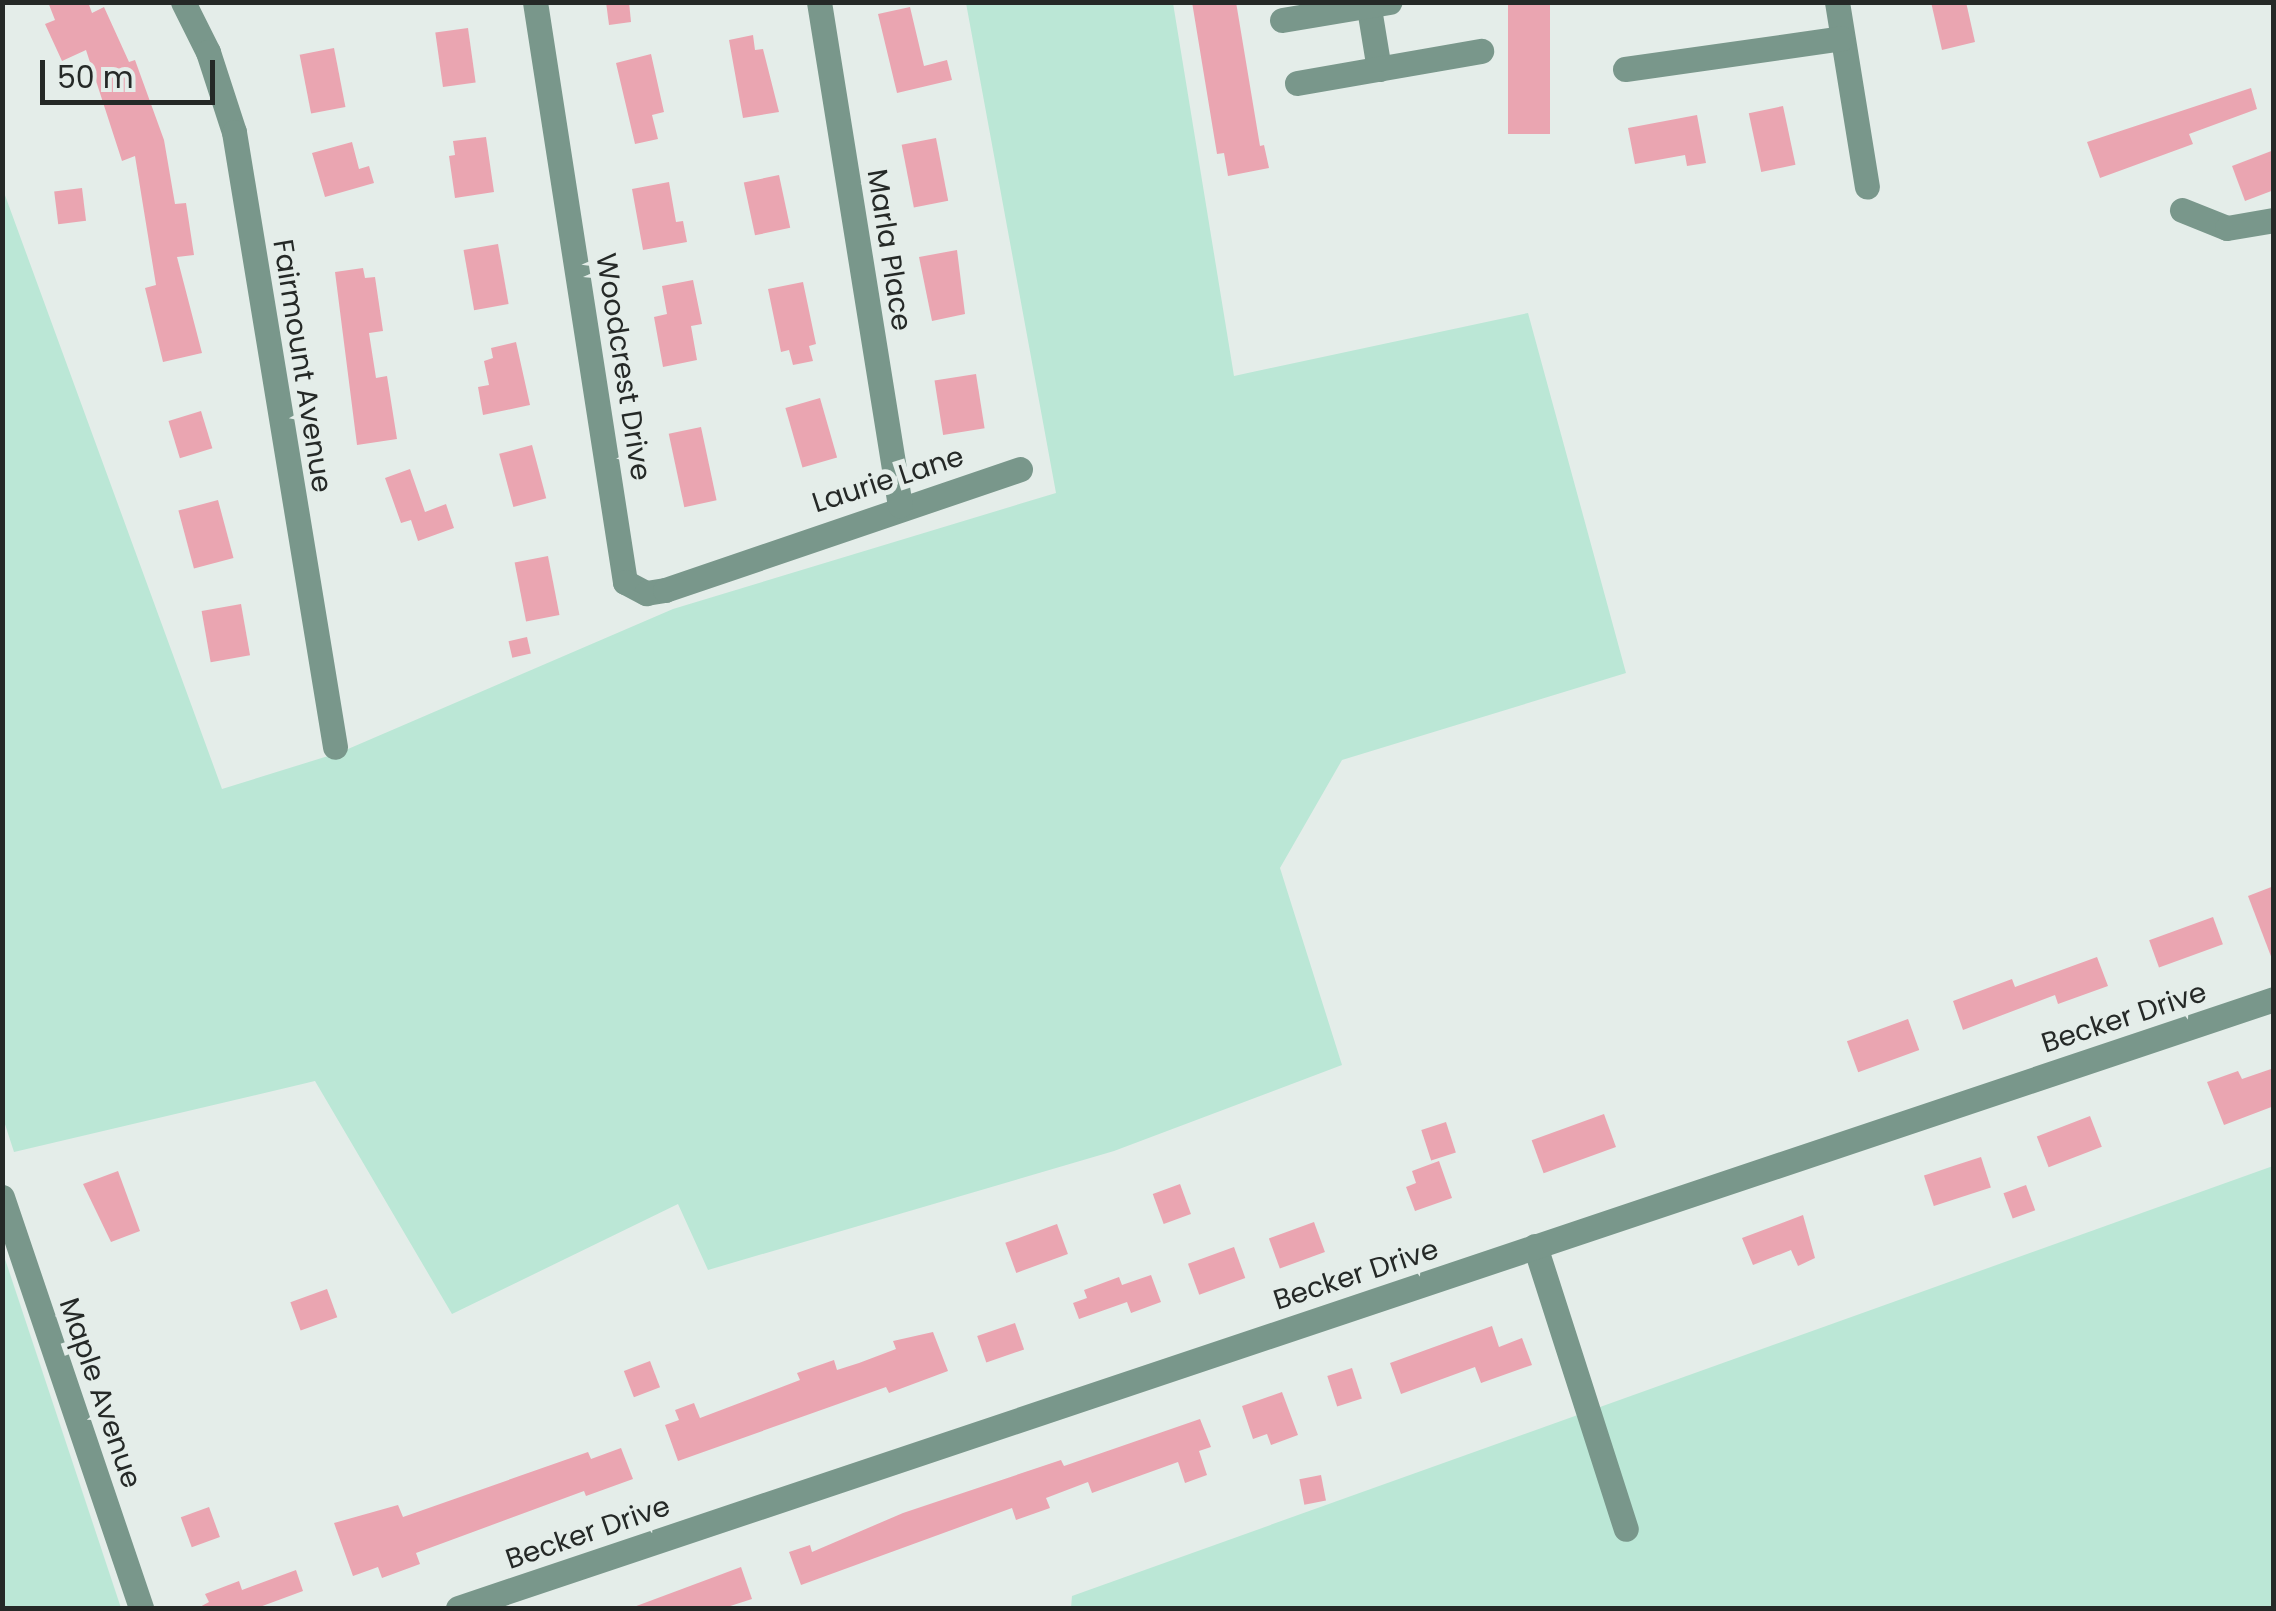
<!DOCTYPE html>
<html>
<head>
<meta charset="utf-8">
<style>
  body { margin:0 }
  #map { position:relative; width:2276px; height:1611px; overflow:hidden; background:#e4ede9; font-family:Poppins,sans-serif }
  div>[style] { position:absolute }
  .green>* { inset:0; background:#bbe7d6 }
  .building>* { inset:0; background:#eaa5b1; transform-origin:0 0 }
  .minor>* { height:25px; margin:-12.5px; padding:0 12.5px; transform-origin:12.5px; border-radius:12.5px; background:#79978b }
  span { translate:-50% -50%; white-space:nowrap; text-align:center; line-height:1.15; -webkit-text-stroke:10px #e4ede9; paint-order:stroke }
  .street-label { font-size:28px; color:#252927 }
  .frame { position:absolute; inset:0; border:5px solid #252927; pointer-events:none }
  .scale { position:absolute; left:40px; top:60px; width:175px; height:45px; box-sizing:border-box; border:5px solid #252927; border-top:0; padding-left:12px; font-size:30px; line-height:35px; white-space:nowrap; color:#252927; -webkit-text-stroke:8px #e4ede9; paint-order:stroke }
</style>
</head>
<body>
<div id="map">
  <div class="green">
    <div style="clip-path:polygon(966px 3px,1173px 3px,1234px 376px,1528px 313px,1626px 673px,1342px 760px,1280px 868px,1342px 1065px,1114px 1151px,708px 1270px,678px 1204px,452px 1314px,315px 1081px,14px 1152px,2px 1115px,2px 187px,222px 789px,341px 752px,673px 609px,1056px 493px)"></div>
    <div style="clip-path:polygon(2273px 1166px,2273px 1608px,1071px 1608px,1072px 1596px)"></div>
    <div style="clip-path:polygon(3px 1253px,121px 1608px,3px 1608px)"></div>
  </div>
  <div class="building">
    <div style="clip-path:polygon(48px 2px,88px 2px,92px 13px,104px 7px,129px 62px,135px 60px,164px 140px,175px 204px,186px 203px,194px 255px,177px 257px,202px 353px,163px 362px,145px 288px,156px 285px,135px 156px,122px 161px,86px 50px,62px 61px,45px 24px,55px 20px)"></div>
    <div style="clip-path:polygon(606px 2px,629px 2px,631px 22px,609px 25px)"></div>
    <div style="clip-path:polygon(1192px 2px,1236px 2px,1260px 146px,1264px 145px,1269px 168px,1228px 176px,1224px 153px,1217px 154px)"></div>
    <div style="left:1508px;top:2px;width:42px;height:132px"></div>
    <div style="clip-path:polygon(1931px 2px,1966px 2px,1975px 42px,1942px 50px)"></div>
    <div style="clip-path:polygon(910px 7px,924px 66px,947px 60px,952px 80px,897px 93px,878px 14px)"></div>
    <div style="left:468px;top:28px;width:55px;height:33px;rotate:82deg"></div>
    <div style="clip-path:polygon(753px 35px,755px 50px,763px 49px,779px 112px,743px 118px,729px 40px)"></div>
    <div style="left:334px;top:48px;width:60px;height:35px;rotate:79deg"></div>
    <div style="clip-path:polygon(651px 54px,664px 112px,652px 115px,658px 139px,635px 144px,616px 63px)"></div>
    <div style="clip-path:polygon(2251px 88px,2257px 109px,2189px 134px,2193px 144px,2100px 178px,2087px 142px)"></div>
    <div style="left:1783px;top:106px;width:60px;height:35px;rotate:78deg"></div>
    <div style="clip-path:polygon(1697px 115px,1706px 163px,1687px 166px,1685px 155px,1635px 164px,1628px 128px)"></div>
    <div style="clip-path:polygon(486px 137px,494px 192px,455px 198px,449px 156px,455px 155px,453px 141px)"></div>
    <div style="left:936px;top:138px;width:64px;height:35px;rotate:79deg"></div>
    <div style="clip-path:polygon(352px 142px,359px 169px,369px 166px,374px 183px,325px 197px,312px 153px)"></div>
    <div style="clip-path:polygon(2274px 150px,2274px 190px,2245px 201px,2232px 166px)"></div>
    <div style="left:779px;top:175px;width:54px;height:36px;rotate:78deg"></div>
    <div style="clip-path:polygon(669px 182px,676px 222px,683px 221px,687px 242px,643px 250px,632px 189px)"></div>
    <div style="left:82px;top:188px;width:33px;height:28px;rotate:83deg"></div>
    <div style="left:498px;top:244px;width:61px;height:35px;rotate:80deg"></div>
    <div style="clip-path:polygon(957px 250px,965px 314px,932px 321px,919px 257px)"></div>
    <div style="clip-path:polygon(363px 268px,365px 278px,375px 277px,383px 331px,369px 333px,376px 378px,387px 376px,397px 439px,357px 445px,335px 272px)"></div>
    <div style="clip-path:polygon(693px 280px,702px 324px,691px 326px,697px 360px,663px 367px,654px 317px,667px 314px,662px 286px)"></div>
    <div style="clip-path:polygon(803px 282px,816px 344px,809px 346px,813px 361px,793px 365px,789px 350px,781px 352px,768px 289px)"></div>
    <div style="clip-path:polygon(516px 342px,530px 405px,483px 415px,478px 387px,489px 385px,484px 361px,493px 358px,491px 348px)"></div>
    <div style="left:976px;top:374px;width:55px;height:42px;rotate:81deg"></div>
    <div style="left:820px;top:398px;width:62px;height:36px;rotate:74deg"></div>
    <div style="left:201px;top:411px;width:39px;height:34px;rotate:73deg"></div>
    <div style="left:701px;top:427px;width:75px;height:33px;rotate:78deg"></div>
    <div style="left:532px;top:445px;width:55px;height:34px;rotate:75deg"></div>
    <div style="clip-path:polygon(410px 469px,425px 512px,446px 504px,454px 528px,418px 541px,411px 520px,401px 523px,385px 478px)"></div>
    <div style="left:218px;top:500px;width:60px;height:41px;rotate:75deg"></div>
    <div style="left:548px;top:556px;width:60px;height:34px;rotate:79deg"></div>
    <div style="left:241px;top:604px;width:52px;height:40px;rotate:80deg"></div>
    <div style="left:527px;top:637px;width:17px;height:19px;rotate:77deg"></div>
    <div style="clip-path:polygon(2274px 886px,2274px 958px,2272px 959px,2248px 896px)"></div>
    <div style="left:2213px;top:917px;width:29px;height:68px;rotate:70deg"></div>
    <div style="clip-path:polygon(2097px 957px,2108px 986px,2058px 1004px,2055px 995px,1963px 1030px,1953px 1001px,2012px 979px,2015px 987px)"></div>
    <div style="left:1908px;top:1019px;width:33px;height:65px;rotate:70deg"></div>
    <div style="clip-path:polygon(2274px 1068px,2274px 1106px,2224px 1125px,2207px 1082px,2238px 1071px,2242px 1079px)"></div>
    <div style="left:1604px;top:1114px;width:35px;height:77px;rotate:70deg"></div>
    <div style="left:2090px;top:1116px;width:33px;height:57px;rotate:69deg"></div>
    <div style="left:1446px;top:1122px;width:32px;height:26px;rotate:72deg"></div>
    <div style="left:1981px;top:1157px;width:32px;height:60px;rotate:72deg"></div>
    <div style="clip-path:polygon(1439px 1161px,1452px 1198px,1415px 1211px,1406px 1187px,1416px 1183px,1412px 1171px)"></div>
    <div style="clip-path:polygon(118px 1171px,140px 1231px,111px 1242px,83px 1184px)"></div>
    <div style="left:1180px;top:1184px;width:32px;height:29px;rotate:70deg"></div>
    <div style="left:2026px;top:1185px;width:27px;height:24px;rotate:70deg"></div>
    <div style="clip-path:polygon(1803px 1215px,1815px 1258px,1798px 1266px,1791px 1250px,1753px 1265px,1742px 1238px)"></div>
    <div style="left:1314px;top:1222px;width:32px;height:48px;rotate:70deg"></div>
    <div style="left:1057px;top:1224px;width:32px;height:55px;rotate:70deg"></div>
    <div style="left:1234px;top:1247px;width:33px;height:49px;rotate:70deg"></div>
    <div style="clip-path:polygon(1151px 1275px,1161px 1302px,1131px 1313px,1127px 1302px,1079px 1319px,1073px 1303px,1087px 1298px,1084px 1290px,1119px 1277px,1122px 1285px)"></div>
    <div style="left:327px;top:1289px;width:30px;height:39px;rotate:70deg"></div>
    <div style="left:1015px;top:1323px;width:28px;height:40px;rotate:71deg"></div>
    <div style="clip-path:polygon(1492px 1326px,1499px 1347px,1522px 1338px,1532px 1365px,1481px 1383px,1475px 1367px,1401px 1394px,1390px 1363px)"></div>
    <div style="clip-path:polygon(933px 1332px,948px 1371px,889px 1393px,886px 1387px,678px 1461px,665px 1425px,679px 1420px,675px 1410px,694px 1403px,700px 1418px,800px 1380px,797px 1373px,834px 1360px,837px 1370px,859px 1363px,896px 1349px,893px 1341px)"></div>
    <div style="left:650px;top:1361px;width:28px;height:28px;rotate:69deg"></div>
    <div style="left:1352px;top:1368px;width:32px;height:26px;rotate:72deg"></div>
    <div style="clip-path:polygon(1282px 1392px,1298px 1435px,1271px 1445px,1267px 1434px,1253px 1439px,1242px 1406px)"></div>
    <div style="clip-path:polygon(1200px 1419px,1211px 1447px,1199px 1451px,1207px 1475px,1185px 1483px,1178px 1462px,1092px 1493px,1088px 1482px,1046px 1498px,1050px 1508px,1016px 1520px,1012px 1508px,801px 1585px,789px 1552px,810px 1545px,812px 1552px,903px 1513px,1061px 1460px,1064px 1466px)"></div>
    <div style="clip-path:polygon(621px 1448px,633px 1479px,586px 1496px,584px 1491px,416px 1553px,420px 1564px,382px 1578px,378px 1567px,353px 1576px,334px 1523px,398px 1505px,403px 1517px,588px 1452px,591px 1459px)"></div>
    <div style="left:1321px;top:1475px;width:26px;height:22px;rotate:79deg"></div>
    <div style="left:209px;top:1507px;width:32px;height:30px;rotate:70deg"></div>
    <div style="clip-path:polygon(741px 1567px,752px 1599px,724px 1608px,631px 1608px)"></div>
    <div style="clip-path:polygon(296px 1570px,303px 1591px,257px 1608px,198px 1608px,209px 1602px,205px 1594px,239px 1581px,242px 1590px)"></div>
  </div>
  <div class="minor">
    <div style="left:183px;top:2px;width:56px;rotate:63.4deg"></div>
    <div style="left:208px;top:52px;width:84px;rotate:72deg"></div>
    <div style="left:234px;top:132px;width:623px;rotate:80.67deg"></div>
    <div style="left:535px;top:2px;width:587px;rotate:81.18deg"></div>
    <div style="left:625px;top:582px;width:24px;rotate:28deg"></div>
    <div style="left:646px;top:593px;width:19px;rotate:-9deg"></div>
    <div style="left:665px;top:590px;width:375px;rotate:-18.8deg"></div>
    <div style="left:819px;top:2px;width:510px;rotate:80.87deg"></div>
    <div style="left:1368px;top:2px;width:68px;rotate:80.7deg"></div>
    <div style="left:1837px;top:2px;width:187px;rotate:80.8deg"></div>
    <div style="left:1282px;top:20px;width:109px;rotate:-9.5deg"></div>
    <div style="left:1625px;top:69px;width:219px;rotate:-8.1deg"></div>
    <div style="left:1297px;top:83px;width:187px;rotate:-9.9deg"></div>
    <div style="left:2182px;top:210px;width:48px;rotate:21.8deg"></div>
    <div style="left:2227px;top:228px;width:48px;rotate:-9.7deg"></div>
    <div style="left:2px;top:1197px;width:434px;rotate:71.3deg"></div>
    <div style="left:1535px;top:1246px;width:297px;rotate:72.2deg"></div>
    <div style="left:458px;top:1608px;width:1915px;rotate:-18.54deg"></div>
  </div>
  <div class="street-label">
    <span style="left:889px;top:250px;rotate:81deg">Marla Place</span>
    <span style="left:302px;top:366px;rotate:81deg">Fairmount Avenue</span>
    <span style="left:623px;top:367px;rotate:81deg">Woodcrest Drive</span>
    <span style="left:888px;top:480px;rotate:-18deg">Laurie Lane</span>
    <span style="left:2124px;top:1018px;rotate:-18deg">Becker Drive</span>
    <span style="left:1356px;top:1275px;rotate:-18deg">Becker Drive</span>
    <span style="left:100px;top:1393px;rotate:71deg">Maple Avenue</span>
    <span style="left:588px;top:1533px;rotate:-19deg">Becker Drive</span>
  </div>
  <div class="frame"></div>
  <div class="scale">50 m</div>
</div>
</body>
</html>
